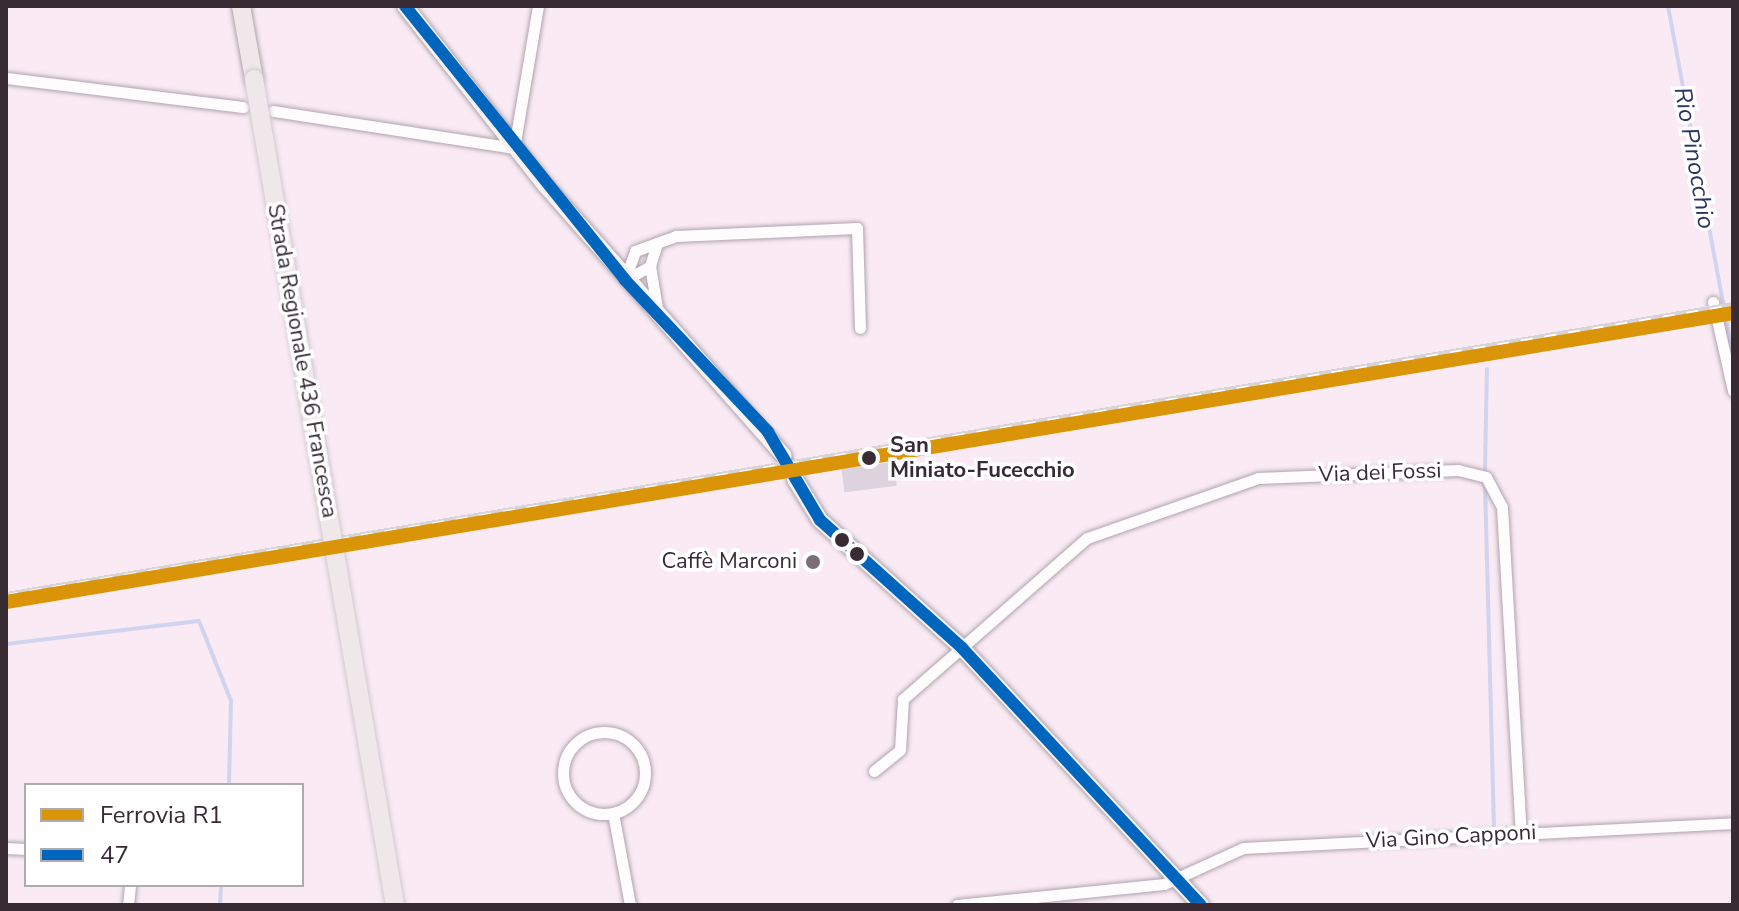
<!DOCTYPE html>
<html>
<head>
<meta charset="utf-8">
<style>
  body { margin:0 }
  #map { position:relative; width:1739px; height:911px; overflow:hidden; background:#f9eaf4; font-family:"Nunito Sans",sans-serif }
  div>[style] { position:absolute }
  .stream>* { height:4px; margin:-2px; padding:0 2px; transform-origin:2px; border-radius:2px; background:#d0d4ee }
  .building>* { inset:0; background:#dcd3de; transform-origin:0 0 }
  .secondary-tunnel>* { height:16px; margin-top:-8px; transform-origin:0; background:repeating-linear-gradient(90deg,#d2c4ce 0 16px,transparent 0 24px) }
  .roads { filter:drop-shadow(0 0 2px #b0a4ac) drop-shadow(0 0 2px #b0a4ac) }
  .street>* { height:11px; margin:-5.5px; padding:0 5.5px; transform-origin:5.5px; border-radius:5.5px; background:#fefcfd }
  .street>.ring { margin:-5.5px; padding:0; box-sizing:content-box; background:none; border:11px solid #fefcfd; border-radius:50% }
  .secondary>* { height:16px; margin:-8px; padding:0 8px; transform-origin:8px; border-radius:8px; background:#f6f2f3 }
  .primary>* { height:18px; margin:-9px; padding:0 9px; transform-origin:9px; border-radius:9px; background:#f0e7ea }
  .rail>* { height:7px; margin-top:-3.5px; transform-origin:0; background:repeating-linear-gradient(90deg,#fff 0 12px,#d8d4d6 0 24px); box-sizing:border-box; border-block:2px solid #d8d4d6 }
  .bridges { filter:drop-shadow(0 0 2px #d1c9ce) drop-shadow(0 0 2px #d1c9ce) }
  .primary-bridge>* { height:18px; margin:-9px; padding:0 9px; transform-origin:9px; border-radius:9px; background:#f0e7ea }
  .bus-1>* { height:12px; margin:-6px; padding:0 6px; transform-origin:6px; border-radius:6px; background:#0065bd }
  .rail-1>* { height:14px; margin:-7px; padding:0 7px; transform-origin:7px; border-radius:7px; background:#da9408 }
  .dots>* { width:22px; height:22px; translate:-50% -50%; box-sizing:border-box; border:4px solid #fff; border-radius:50% }
  span { translate:-50% -50%; white-space:nowrap; text-align:center; line-height:1.15; -webkit-text-stroke:7px #fff; paint-order:stroke }
  .street-label { font-size:22px; color:#382b34 }
  .stop-label { font-size:22px; color:#382b34; font-weight:700 }
  .left { translate:0 -50%; text-align:left }
  .poi-label { font-size:22px; color:#382b34 }
  .right { translate:-100% -50%; text-align:right }
  .water-label { font-size:24px; color:#2a3561; font-style:italic }
  .frame { position:absolute; inset:0; border:8px solid #382b34; pointer-events:none }
  .legend { position:absolute; left:24px; top:783px; width:280px; height:104px; box-sizing:border-box; background:#fff; border:2px solid #afaaae; margin:0; padding:10px 14px; list-style:none; font-size:24px; color:#382b34 }
  .legend li { display:flex; align-items:center; gap:16px; height:40px }
  .legend b { width:40px; border:2px solid #afaaae }
</style>
</head>
<body>
<div id="map">
  <div class="stream">
    <div style="left:1668px;top:6px;width:357px;rotate:79.5deg"></div>
    <div style="left:1485px;top:469px;width:100px;rotate:-88.9deg"></div>
    <div style="left:1485px;top:485px;width:346px;rotate:88.5deg"></div>
    <div style="left:6px;top:644px;width:194px;rotate:-6.8deg"></div>
    <div style="left:199px;top:621px;width:86px;rotate:68.2deg"></div>
    <div style="left:231px;top:701px;width:84px;rotate:91.4deg"></div>
    <div style="left:220px;top:905px;width:20px;rotate:-87deg"></div>
  </div>
  <div class="building">
    <div style="left:894px;top:462px;width:24px;height:53px;rotate:83deg"></div>
  </div>
  <div class="secondary-tunnel">
    <div style="left:784px;top:456px;width:25px;rotate:64deg"></div>
  </div>
  <div class="roads">
    <div class="street">
      <div style="left:6px;top:78px;width:239px;rotate:7deg"></div>
      <div style="left:273px;top:111px;width:244px;rotate:8.7deg"></div>
      <div style="left:514px;top:148px;width:144px;rotate:-80.4deg"></div>
      <div style="left:650px;top:266px;width:43px;rotate:80.5deg"></div>
      <div style="left:625px;top:279px;width:30px;rotate:-70deg"></div>
      <div style="left:635px;top:251px;width:44px;rotate:-20.1deg"></div>
      <div style="left:676px;top:236px;width:181px;rotate:-2.5deg"></div>
      <div style="left:857px;top:228px;width:100px;rotate:88.3deg"></div>
      <div style="left:625px;top:280px;width:29px;rotate:-29deg"></div>
      <div style="left:650px;top:266px;width:24px;rotate:-73deg"></div>
      <div style="left:1713px;top:302px;width:91px;rotate:77.3deg"></div>
      <div class="ring" style="left:563px;top:732px;width:71px;height:71px"></div>
      <div style="left:874px;top:771px;width:33px;rotate:-39deg"></div>
      <div style="left:900px;top:750px;width:51px;rotate:-86.6deg"></div>
      <div style="left:903px;top:699px;width:244px;rotate:-41.2deg"></div>
      <div style="left:1087px;top:538px;width:181px;rotate:-19.3deg"></div>
      <div style="left:1258px;top:478px;width:200px;rotate:-2.3deg"></div>
      <div style="left:1458px;top:470px;width:29px;rotate:14deg"></div>
      <div style="left:1486px;top:477px;width:34px;rotate:62deg"></div>
      <div style="left:1502px;top:507px;width:328px;rotate:86.7deg"></div>
      <div style="left:613px;top:813px;width:94px;rotate:79.5deg"></div>
      <div style="left:6px;top:848px;width:20px;rotate:3deg"></div>
      <div style="left:128px;top:905px;width:20px;rotate:-84deg"></div>
      <div style="left:957px;top:905px;width:208px;rotate:-5.8deg"></div>
      <div style="left:1164px;top:884px;width:87px;rotate:-24.5deg"></div>
      <div style="left:1243px;top:848px;width:491px;rotate:-2.9deg"></div>
    </div>
    <div class="secondary">
      <div style="left:405px;top:6px;width:227px;rotate:52deg"></div>
      <div style="left:545px;top:185px;width:361px;rotate:48.6deg"></div>
      <div style="left:795px;top:479px;width:48px;rotate:58.6deg"></div>
      <div style="left:820px;top:520px;width:191px;rotate:42deg"></div>
      <div style="left:962px;top:648px;width:351px;rotate:47.1deg"></div>
    </div>
    <div class="primary">
      <div style="left:241px;top:6px;width:74px;rotate:79.9deg"></div>
    </div>
  </div>
  <div class="rail">
    <div style="left:6px;top:595px;width:1751px;rotate:-9.53deg"></div>
  </div>
  <div class="bridges">
    <div class="primary-bridge">
      <div style="left:254px;top:79px;width:838px;rotate:80.31deg"></div>
    </div>
  </div>
  <div class="bus-1">
    <div style="left:405px;top:6px;width:351px;rotate:51.2deg"></div>
    <div style="left:625px;top:280px;width:209px;rotate:46.7deg"></div>
    <div style="left:768px;top:432px;width:102px;rotate:59.4deg"></div>
    <div style="left:820px;top:520px;width:191px;rotate:42deg"></div>
    <div style="left:962px;top:648px;width:351px;rotate:47.1deg"></div>
  </div>
  <div class="rail-1">
    <div style="left:6px;top:602px;width:1751px;rotate:-9.5deg"></div>
  </div>
  <div class="dots">
    <div style="left:869px;top:458px;background:#382b34"></div>
    <div style="left:842px;top:540px;background:#382b34"></div>
    <div style="left:857px;top:554px;background:#382b34"></div>
    <div style="left:813px;top:562px;background:#7c6e77"></div>
  </div>
  <div class="street-label">
    <span style="left:302px;top:361px;rotate:80deg">Strada Regionale 436 Francesca</span>
    <span style="left:1380px;top:473px;rotate:-2deg">Via dei Fossi</span>
    <span style="left:1451px;top:837px;rotate:-3deg">Via Gino Capponi</span>
  </div>
  <div class="stop-label">
    <span class="left" style="left:890px;top:458px">San<br>Miniato-Fucecchio</span>
  </div>
  <div class="poi-label">
    <span class="right" style="left:797px;top:562px">Caffè Marconi</span>
  </div>
  <div class="water-label">
    <span style="left:1694px;top:158px;rotate:80deg">Rio Pinocchio</span>
  </div>
  <div class="frame"></div>
  <ul class="legend">
  <li><b style="height:10px;background:#da9408"></b>Ferrovia R1</li>
  <li><b style="height:10px;background:#0065bd"></b>47</li>
  </ul>
</div>
</body>
</html>
